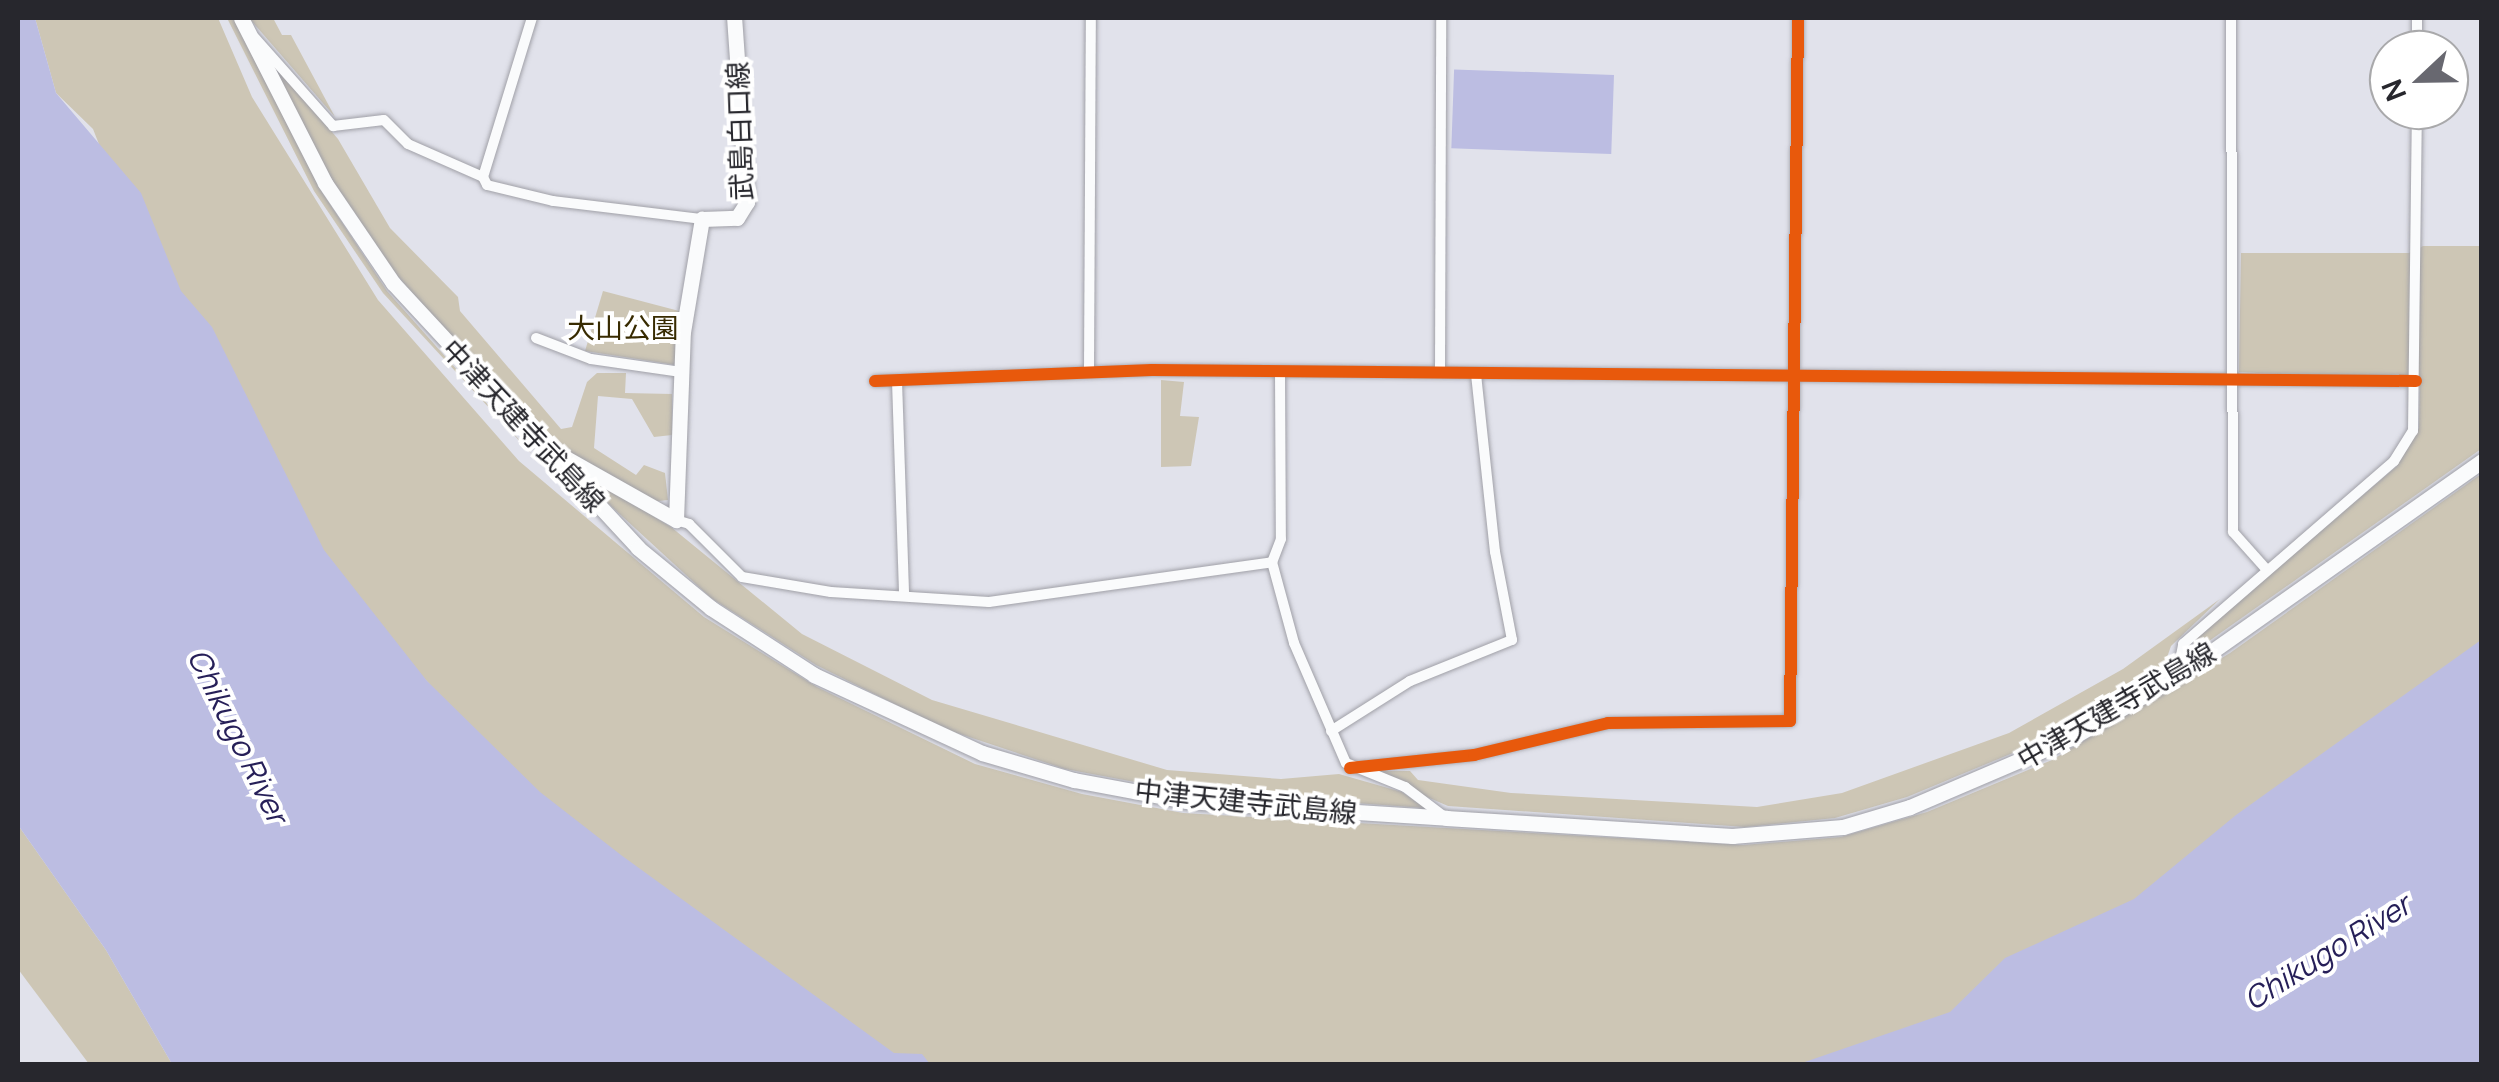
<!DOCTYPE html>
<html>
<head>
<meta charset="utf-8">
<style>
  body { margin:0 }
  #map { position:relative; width:2499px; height:1082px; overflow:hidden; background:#e1e2eb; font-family:Manrope,"Noto Sans JP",sans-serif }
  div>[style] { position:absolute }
  .green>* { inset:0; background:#cdc6b5 }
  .water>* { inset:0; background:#bcbde2; transform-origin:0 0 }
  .roads { filter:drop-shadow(0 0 2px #a0a0a7) drop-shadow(0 0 2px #a0a0a7) }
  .street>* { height:10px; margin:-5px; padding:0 5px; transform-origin:5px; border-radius:5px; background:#fafbfc }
  .secondary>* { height:15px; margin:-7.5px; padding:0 7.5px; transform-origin:7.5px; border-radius:7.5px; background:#fafbfc }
  .cycleway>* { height:12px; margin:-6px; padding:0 6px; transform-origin:6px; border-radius:6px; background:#e8590c }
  span { translate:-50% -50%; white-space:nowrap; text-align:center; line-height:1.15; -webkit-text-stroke:8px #fff; paint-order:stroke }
  .street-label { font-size:28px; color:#27272d }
  .park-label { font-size:28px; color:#382b01 }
  .water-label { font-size:30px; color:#261f58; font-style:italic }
  .frame { position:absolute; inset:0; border:20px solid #27272d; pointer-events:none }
  .north { position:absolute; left:2369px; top:30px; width:100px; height:100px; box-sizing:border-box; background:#fff; border:2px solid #a9a9ab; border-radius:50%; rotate:248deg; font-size:28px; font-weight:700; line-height:40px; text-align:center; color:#27272d }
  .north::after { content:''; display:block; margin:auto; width:35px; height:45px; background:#686870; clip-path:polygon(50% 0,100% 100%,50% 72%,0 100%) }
</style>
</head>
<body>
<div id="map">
  <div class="green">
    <div style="clip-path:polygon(35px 18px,218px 18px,252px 97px,378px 300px,519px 461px,704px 617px,817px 687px,975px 764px,1082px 794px,1183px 813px,1743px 845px,1841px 837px,1927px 812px,2052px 760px,2230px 653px,2481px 474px,2481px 670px,1911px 1064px,893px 1064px,532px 794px,310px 556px,153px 282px,93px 129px,56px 93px)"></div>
    <div style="clip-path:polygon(227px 18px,233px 18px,320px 189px,387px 291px,539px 462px,383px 293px,314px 191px)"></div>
    <div style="clip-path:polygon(249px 18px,273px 18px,282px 35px,291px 35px,335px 117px)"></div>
    <div style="clip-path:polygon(264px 52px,338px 139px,390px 228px,458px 297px,460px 311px,561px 429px,572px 427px,587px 382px,597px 373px,626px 373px,625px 393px,672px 394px,672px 435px,654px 437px,632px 399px,598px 396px,594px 448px,636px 475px,644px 465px,665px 473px,668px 500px,650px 502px,532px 429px,395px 273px,331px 179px)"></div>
    <div style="clip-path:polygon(2423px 246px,2481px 246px,2481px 449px,2195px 651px,2193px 640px,2397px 466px,2419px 428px,2420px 381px,2239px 372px,2241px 253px,2409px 253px)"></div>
    <div style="clip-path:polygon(603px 291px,683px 312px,676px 365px,585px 351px)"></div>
    <div style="clip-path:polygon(1161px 380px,1184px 382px,1180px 416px,1199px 417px,1191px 466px,1161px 467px)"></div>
    <div style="clip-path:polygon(562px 461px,671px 527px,802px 634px,932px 700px,1167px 770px,1281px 779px,1339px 774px,1402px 792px,1425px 808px,1183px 791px,1065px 769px,945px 729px,816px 665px,711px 598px)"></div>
    <div style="clip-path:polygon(2220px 599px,2171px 646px,2161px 675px,2056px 735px,1907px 797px,1835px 818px,1745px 827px,1448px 806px,1367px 771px,1410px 771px,1418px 780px,1511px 793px,1757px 807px,1842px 793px,2009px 733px,2123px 669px)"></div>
    <div style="clip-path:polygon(18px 825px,106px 950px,172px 1064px,89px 1064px,18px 969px)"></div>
  </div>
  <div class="water">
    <div style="clip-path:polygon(18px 18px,35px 18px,56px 93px,141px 193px,181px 291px,212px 327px,324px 550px,427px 681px,540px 792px,621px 855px,894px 1053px,922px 1054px,930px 1064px,172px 1064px,106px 950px,18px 825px)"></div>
    <div style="left:1614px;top:75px;width:79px;height:160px;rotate:92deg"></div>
    <div style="clip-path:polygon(2481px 640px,2481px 1064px,1799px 1064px,1950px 1012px,2005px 958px,2134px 899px,2236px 815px)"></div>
  </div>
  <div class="roads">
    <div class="street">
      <div style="left:2231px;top:18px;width:514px;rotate:89.78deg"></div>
      <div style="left:2233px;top:532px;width:51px;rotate:48.2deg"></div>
      <div style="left:255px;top:38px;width:118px;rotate:48.4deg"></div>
      <div style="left:333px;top:126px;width:51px;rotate:-6.7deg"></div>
      <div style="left:384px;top:120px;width:34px;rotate:45deg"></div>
      <div style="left:408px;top:144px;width:82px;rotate:23.7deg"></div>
      <div style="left:483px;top:177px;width:9px;rotate:63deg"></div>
      <div style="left:487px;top:185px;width:68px;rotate:13.6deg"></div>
      <div style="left:553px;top:201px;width:150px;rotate:6.9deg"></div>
      <div style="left:2417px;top:50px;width:32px;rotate:-90deg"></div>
      <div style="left:483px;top:177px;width:166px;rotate:-72.9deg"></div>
      <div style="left:536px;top:338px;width:59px;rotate:20.9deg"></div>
      <div style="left:591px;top:359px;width:91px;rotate:8.2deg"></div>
      <div style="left:1089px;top:371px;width:353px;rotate:-89.7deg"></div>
      <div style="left:1440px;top:371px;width:353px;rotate:-89.8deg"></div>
      <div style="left:1280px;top:372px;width:167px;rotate:89.7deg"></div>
      <div style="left:1281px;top:539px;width:25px;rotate:111deg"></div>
      <div style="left:1272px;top:562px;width:84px;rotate:74.8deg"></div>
      <div style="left:1294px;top:643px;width:131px;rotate:66.6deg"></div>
      <div style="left:1346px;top:763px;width:64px;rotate:22.1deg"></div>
      <div style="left:1405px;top:787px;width:51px;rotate:37.1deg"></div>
      <div style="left:875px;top:381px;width:277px;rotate:-2.3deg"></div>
      <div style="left:1152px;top:370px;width:1264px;rotate:0.5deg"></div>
      <div style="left:897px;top:381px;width:214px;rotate:88.1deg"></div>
      <div style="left:676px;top:520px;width:14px;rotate:17deg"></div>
      <div style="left:689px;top:524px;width:75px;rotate:45deg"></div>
      <div style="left:742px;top:577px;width:90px;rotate:9.6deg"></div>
      <div style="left:831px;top:592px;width:158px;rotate:3.6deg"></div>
      <div style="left:989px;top:602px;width:286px;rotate:-8deg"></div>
      <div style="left:2177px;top:676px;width:33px;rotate:-79deg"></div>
      <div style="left:2183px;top:644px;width:279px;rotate:-40.9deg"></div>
      <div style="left:2394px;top:461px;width:36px;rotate:-58deg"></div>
      <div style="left:2413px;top:431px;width:321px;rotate:-89.3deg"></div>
      <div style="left:1331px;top:731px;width:93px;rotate:-32.3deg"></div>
      <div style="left:1410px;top:681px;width:110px;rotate:-21.9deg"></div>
      <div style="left:1512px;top:640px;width:90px;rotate:-100.9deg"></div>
      <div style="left:1495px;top:552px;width:179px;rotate:-96.1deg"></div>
      <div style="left:1350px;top:768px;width:125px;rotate:-6deg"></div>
      <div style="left:1474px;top:755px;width:138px;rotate:-13.4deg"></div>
      <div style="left:1608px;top:723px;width:182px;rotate:-0.6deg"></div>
      <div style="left:1790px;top:721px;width:703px;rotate:-89.35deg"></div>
    </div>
    <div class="secondary">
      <div style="left:241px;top:18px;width:185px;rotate:63deg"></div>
      <div style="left:325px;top:183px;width:121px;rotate:55.8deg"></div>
      <div style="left:393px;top:283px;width:361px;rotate:47.2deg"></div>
      <div style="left:638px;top:548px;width:94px;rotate:39.4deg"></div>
      <div style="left:711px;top:608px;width:123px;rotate:33deg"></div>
      <div style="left:814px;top:675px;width:185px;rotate:24.9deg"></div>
      <div style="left:982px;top:753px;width:96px;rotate:16.4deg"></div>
      <div style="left:1074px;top:780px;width:114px;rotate:10.6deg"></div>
      <div style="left:1186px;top:801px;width:261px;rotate:3.7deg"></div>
      <div style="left:1446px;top:818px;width:287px;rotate:3.6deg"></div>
      <div style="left:1732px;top:836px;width:111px;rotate:-4.6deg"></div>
      <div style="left:1843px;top:827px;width:70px;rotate:-16.6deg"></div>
      <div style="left:1910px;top:807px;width:177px;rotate:-23.2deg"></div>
      <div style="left:2073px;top:737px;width:121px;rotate:-30.4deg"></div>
      <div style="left:2177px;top:676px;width:373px;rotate:-35.2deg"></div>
      <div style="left:550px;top:449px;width:145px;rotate:29.4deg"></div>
      <div style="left:676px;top:520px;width:188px;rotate:-87.9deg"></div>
      <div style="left:683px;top:332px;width:115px;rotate:-80.5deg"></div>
      <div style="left:702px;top:219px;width:35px;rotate:-2deg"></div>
      <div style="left:737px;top:218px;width:19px;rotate:-58deg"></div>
      <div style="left:747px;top:202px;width:184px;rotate:-94deg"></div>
    </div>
  </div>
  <div class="cycleway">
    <div style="left:875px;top:381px;width:277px;rotate:-2.3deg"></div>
    <div style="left:1152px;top:370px;width:1264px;rotate:0.5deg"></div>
    <div style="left:1350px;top:768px;width:125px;rotate:-6deg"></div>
    <div style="left:1474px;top:755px;width:138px;rotate:-13.4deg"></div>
    <div style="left:1608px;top:723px;width:182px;rotate:-0.6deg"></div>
    <div style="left:1790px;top:721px;width:703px;rotate:-89.35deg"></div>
  </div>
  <div class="street-label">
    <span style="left:739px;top:131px;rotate:-92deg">武島白口線</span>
    <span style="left:524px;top:425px;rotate:47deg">中津天建寺武島線</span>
    <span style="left:2116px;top:705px;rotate:-30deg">中津天建寺武島線</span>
    <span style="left:1246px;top:801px;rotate:6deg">中津天建寺武島線</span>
  </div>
  <div class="park-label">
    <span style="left:623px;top:327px">大山公園</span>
  </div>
  <div class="water-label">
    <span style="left:238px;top:736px;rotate:64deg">Chikugo River</span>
    <span style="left:2327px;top:952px;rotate:-32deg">Chikugo River</span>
  </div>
  <div class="frame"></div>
  <div class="north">N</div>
</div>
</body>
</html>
